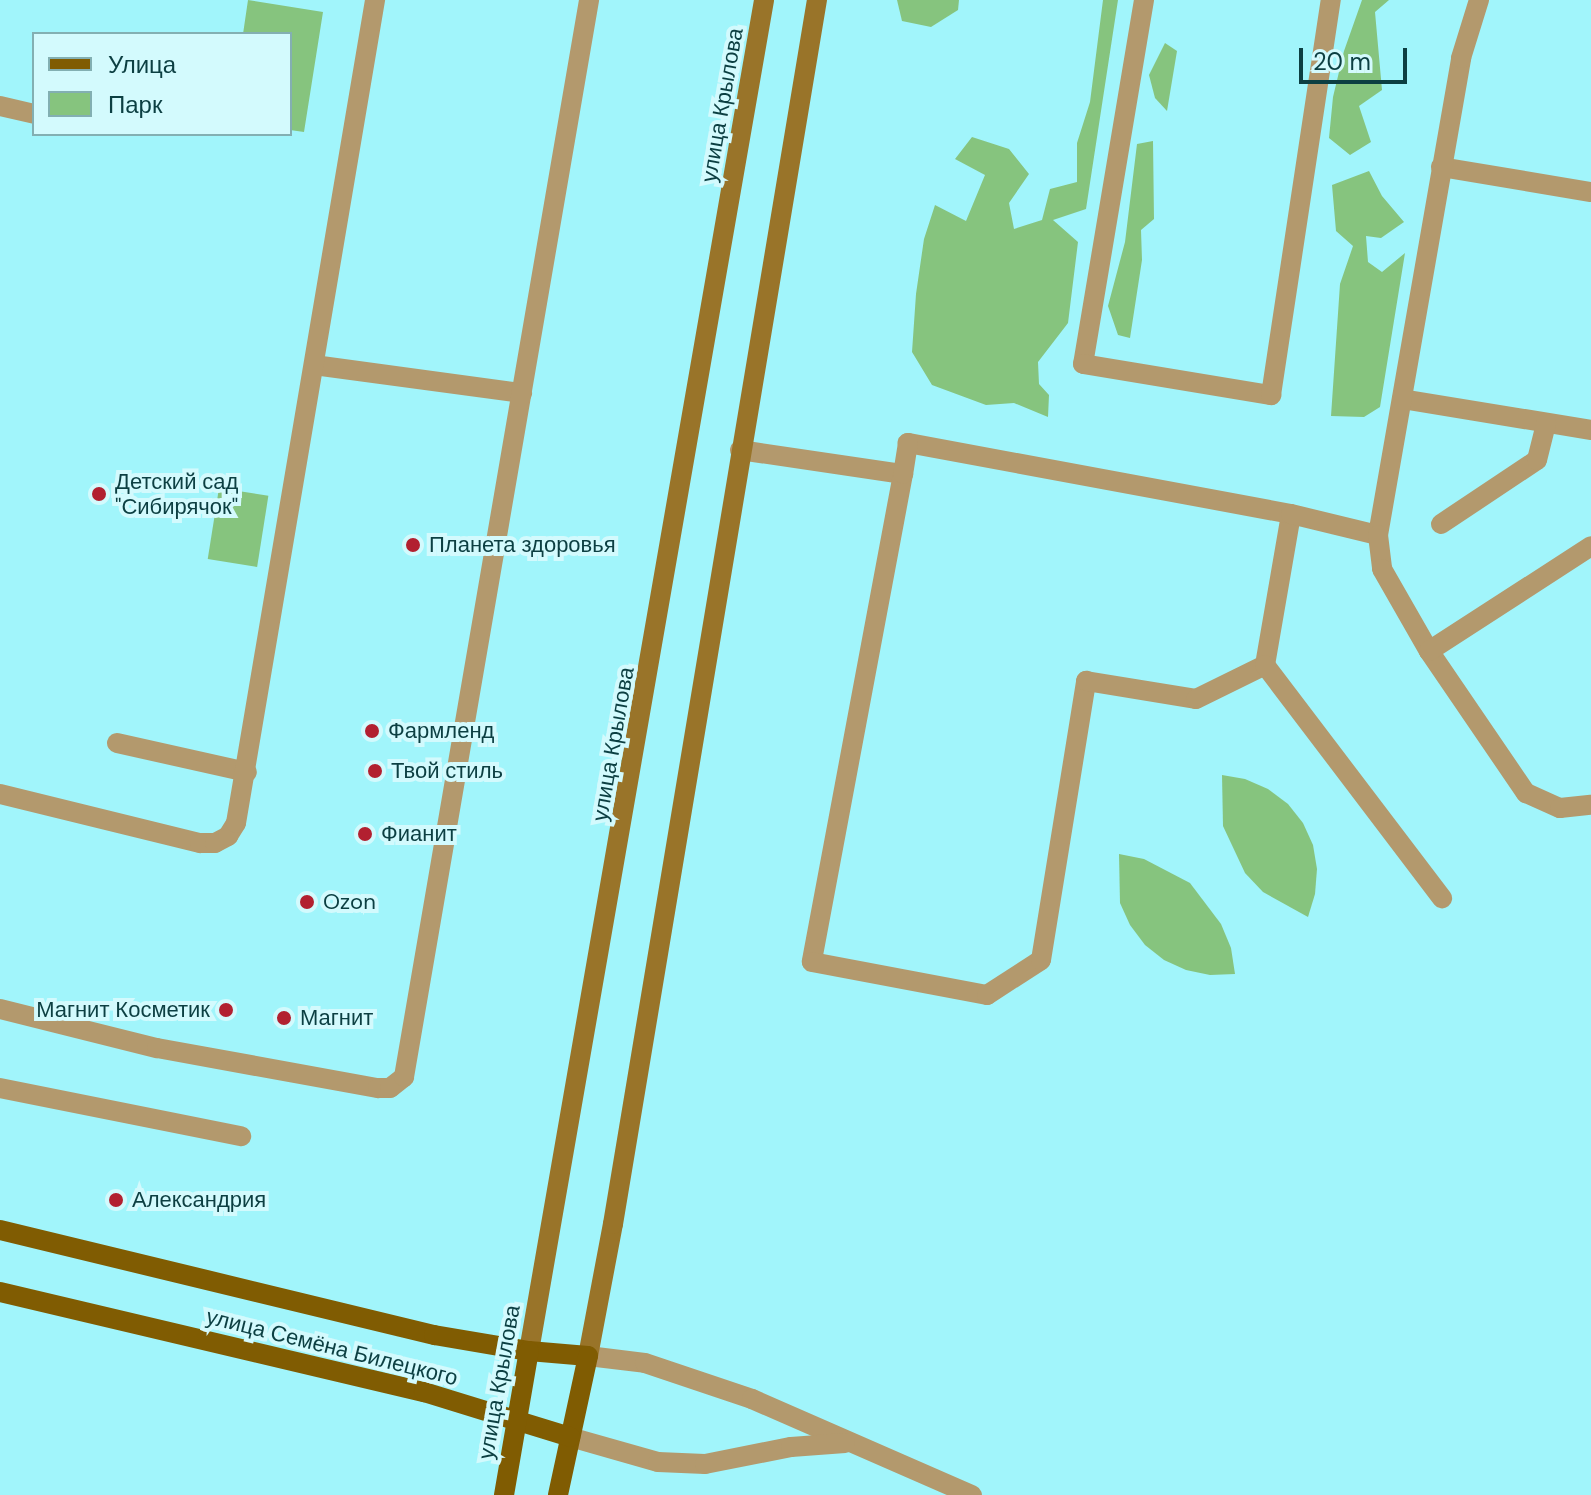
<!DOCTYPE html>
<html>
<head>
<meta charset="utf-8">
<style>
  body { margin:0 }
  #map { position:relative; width:1591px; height:1495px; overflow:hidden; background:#a1f5fb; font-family:"DM Sans",sans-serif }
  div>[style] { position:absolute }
  .green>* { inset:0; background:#86c47e; transform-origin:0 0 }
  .service>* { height:20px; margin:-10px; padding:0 10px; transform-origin:10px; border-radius:10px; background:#b3996d }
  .minor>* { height:20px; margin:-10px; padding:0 10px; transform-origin:10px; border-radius:10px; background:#b3996d }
  .secondary>* { height:20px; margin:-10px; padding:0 10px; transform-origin:10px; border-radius:10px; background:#997429 }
  .primary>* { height:20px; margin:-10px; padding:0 10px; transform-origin:10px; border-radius:10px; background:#805c02 }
  .dots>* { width:22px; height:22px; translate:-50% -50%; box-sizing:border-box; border:4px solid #d3fafd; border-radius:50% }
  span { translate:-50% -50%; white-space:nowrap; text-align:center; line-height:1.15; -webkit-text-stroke:8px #d3fafd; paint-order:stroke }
  .street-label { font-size:22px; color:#0c3f42 }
  .poi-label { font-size:22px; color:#0c3f42 }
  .left { translate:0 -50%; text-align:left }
  .right { translate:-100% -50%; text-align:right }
  .legend { position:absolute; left:32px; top:32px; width:260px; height:104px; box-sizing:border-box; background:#d3fafd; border:2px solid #83afb2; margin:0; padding:10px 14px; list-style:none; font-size:24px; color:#0c3f42 }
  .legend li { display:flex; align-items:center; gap:16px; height:40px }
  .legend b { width:40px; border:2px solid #83afb2 }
  .scale { position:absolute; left:1299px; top:48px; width:108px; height:36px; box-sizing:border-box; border:4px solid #0c3f42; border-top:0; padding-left:10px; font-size:24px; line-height:28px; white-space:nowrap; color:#0c3f42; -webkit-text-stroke:6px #d3fafd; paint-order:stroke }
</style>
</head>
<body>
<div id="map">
  <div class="green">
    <div style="clip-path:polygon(248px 0,323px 12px,304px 132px,290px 130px,290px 34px,243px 34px)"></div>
    <div style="clip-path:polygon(897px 0,959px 0,958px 10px,931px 27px,902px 21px)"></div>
    <div style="clip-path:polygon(1103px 0,1118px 0,1086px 209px,1053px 220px,1078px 242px,1068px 323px,1038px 362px,1039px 384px,1049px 395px,1048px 417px,1014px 403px,986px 405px,932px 385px,912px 352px,916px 294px,924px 239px,935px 205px,966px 221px,985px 175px,955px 159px,972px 137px,1009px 149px,1029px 174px,1009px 203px,1014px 229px,1042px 220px,1050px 189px,1077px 182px,1077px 143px,1090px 102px)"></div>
    <div style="clip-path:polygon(1362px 0,1389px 0,1375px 12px,1382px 90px,1359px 106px,1371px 142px,1350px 155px,1329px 138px,1333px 97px,1344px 51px)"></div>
    <div style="clip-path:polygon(1165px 43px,1177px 51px,1167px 111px,1155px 98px,1149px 75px)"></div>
    <div style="clip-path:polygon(1153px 141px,1154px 219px,1141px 230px,1142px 260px,1130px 338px,1118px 335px,1108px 306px,1125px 242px,1137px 144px)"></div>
    <div style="clip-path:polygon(1369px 171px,1382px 196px,1404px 222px,1381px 238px,1366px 236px,1368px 262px,1382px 272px,1405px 253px,1380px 407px,1364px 417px,1331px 416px,1340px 284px,1353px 246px,1336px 231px,1332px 185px)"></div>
    <div style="left:219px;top:488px;width:50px;height:72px;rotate:9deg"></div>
    <div style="clip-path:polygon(1222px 775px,1245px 779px,1268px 789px,1288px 804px,1303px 823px,1313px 845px,1317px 869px,1315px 894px,1308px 917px,1263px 892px,1245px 873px,1223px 826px)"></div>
    <div style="clip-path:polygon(1119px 854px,1144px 859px,1190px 883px,1221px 924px,1231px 948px,1235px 974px,1210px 975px,1186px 970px,1164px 960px,1145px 945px,1130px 925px,1120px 903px)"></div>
  </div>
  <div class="service">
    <div style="left:1144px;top:0;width:369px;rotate:99.5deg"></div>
    <div style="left:1083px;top:364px;width:191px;rotate:9.4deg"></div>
    <div style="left:1271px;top:395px;width:400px;rotate:-81.4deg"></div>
    <div style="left:0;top:106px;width:35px;rotate:13deg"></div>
    <div style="left:1441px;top:167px;width:152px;rotate:9.5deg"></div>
    <div style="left:314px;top:365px;width:210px;rotate:7.7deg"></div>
    <div style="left:1402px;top:399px;width:192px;rotate:9.3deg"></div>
    <div style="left:740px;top:450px;width:165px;rotate:8.4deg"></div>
    <div style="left:903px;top:474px;width:496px;rotate:100.6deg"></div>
    <div style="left:812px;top:962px;width:178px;rotate:10.7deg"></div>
    <div style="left:987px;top:995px;width:64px;rotate:-32.9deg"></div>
    <div style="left:1041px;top:960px;width:283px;rotate:-80.8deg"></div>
    <div style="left:1086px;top:681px;width:111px;rotate:9.3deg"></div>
    <div style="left:1196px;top:699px;width:77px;rotate:-26.2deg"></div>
    <div style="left:1265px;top:665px;width:153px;rotate:-80.2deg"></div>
    <div style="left:1291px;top:514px;width:390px;rotate:-169.5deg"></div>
    <div style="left:908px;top:443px;width:31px;rotate:99deg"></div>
    <div style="left:1291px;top:514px;width:89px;rotate:13.6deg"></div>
    <div style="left:1378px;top:535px;width:484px;rotate:-80.1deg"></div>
    <div style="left:1461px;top:58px;width:61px;rotate:-72.8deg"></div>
    <div style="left:1441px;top:524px;width:115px;rotate:-33.7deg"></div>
    <div style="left:1537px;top:460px;width:38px;rotate:-76deg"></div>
    <div style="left:1378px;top:535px;width:34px;rotate:83deg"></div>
    <div style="left:1382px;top:569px;width:95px;rotate:60.2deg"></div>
    <div style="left:1429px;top:651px;width:172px;rotate:55.7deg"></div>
    <div style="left:1526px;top:793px;width:37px;rotate:24deg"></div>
    <div style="left:1560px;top:808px;width:31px;rotate:-6deg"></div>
    <div style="left:1429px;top:651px;width:193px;rotate:-32.9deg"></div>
    <div style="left:1265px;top:665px;width:293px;rotate:52.8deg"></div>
    <div style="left:117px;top:743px;width:133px;rotate:12.6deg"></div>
    <div style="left:0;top:794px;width:206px;rotate:13.8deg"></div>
    <div style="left:200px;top:843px;width:15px"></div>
    <div style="left:215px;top:843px;width:15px;rotate:-28deg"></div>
    <div style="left:228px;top:836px;width:15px;rotate:-58deg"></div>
    <div style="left:236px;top:823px;width:835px;rotate:-80.41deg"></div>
    <div style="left:0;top:1009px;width:162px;rotate:14deg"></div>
    <div style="left:157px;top:1048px;width:225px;rotate:10.3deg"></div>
    <div style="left:378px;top:1088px;width:12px"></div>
    <div style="left:390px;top:1088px;width:18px;rotate:-38deg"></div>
    <div style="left:404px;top:1077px;width:1093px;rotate:-80.25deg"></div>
    <div style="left:0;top:1088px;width:246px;rotate:11.3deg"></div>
  </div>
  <div class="minor">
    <div style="left:588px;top:1356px;width:57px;rotate:7deg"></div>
    <div style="left:645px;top:1363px;width:113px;rotate:18.6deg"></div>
    <div style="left:752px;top:1399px;width:240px;rotate:23.6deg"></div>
    <div style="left:570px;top:1437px;width:91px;rotate:15.9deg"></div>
    <div style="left:658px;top:1462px;width:47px;rotate:2.4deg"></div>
    <div style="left:705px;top:1464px;width:88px;rotate:-11.2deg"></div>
    <div style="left:791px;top:1447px;width:54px;rotate:-4.2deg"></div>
  </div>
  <div class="secondary">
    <div style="left:529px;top:1351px;width:1371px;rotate:-80.13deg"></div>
    <div style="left:588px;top:1356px;width:134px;rotate:-79.3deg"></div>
    <div style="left:613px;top:1224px;width:1241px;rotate:-80.54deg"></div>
  </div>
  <div class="primary">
    <div style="left:0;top:1230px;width:447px;rotate:13.6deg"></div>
    <div style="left:434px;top:1335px;width:96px;rotate:9.6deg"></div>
    <div style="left:529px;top:1351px;width:59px;rotate:4.8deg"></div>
    <div style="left:588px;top:1356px;width:142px;rotate:102.2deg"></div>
    <div style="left:0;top:1292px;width:436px;rotate:13.3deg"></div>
    <div style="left:424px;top:1392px;width:153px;rotate:17.1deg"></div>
    <div style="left:504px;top:1495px;width:146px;rotate:-80.2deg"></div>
  </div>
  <div class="dots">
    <div style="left:99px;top:494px;background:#b22030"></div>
    <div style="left:413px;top:545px;background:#b22030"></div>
    <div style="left:372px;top:731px;background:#b22030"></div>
    <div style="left:375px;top:771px;background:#b22030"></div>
    <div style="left:365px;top:834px;background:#b22030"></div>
    <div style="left:307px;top:902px;background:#b22030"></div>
    <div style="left:226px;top:1010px;background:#b22030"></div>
    <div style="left:284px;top:1018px;background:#b22030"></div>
    <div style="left:116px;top:1200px;background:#b22030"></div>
  </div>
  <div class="street-label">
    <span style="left:722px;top:105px;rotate:-80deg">улица Крылова</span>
    <span style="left:613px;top:744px;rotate:-80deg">улица Крылова</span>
    <span style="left:332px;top:1347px;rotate:14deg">улица Семёна Билецкого</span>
    <span style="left:499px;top:1382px;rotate:-80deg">улица Крылова</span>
  </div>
  <div class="poi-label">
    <span class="left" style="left:115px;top:494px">Детский сад<br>"Сибирячок"</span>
    <span class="left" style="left:429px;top:545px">Планета здоровья</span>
    <span class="left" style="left:388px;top:731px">Фармленд</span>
    <span class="left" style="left:391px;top:771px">Твой стиль</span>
    <span class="left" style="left:381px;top:834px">Фианит</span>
    <span class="left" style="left:323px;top:902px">Ozon</span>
    <span class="right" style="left:210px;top:1010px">Магнит Косметик</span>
    <span class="left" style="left:300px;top:1018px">Магнит</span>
    <span class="left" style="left:132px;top:1200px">Александрия</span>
  </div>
  <ul class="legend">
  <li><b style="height:10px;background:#805c02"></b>Улица</li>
  <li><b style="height:22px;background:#86c47e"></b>Парк</li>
  </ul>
  <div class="scale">20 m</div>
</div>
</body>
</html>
